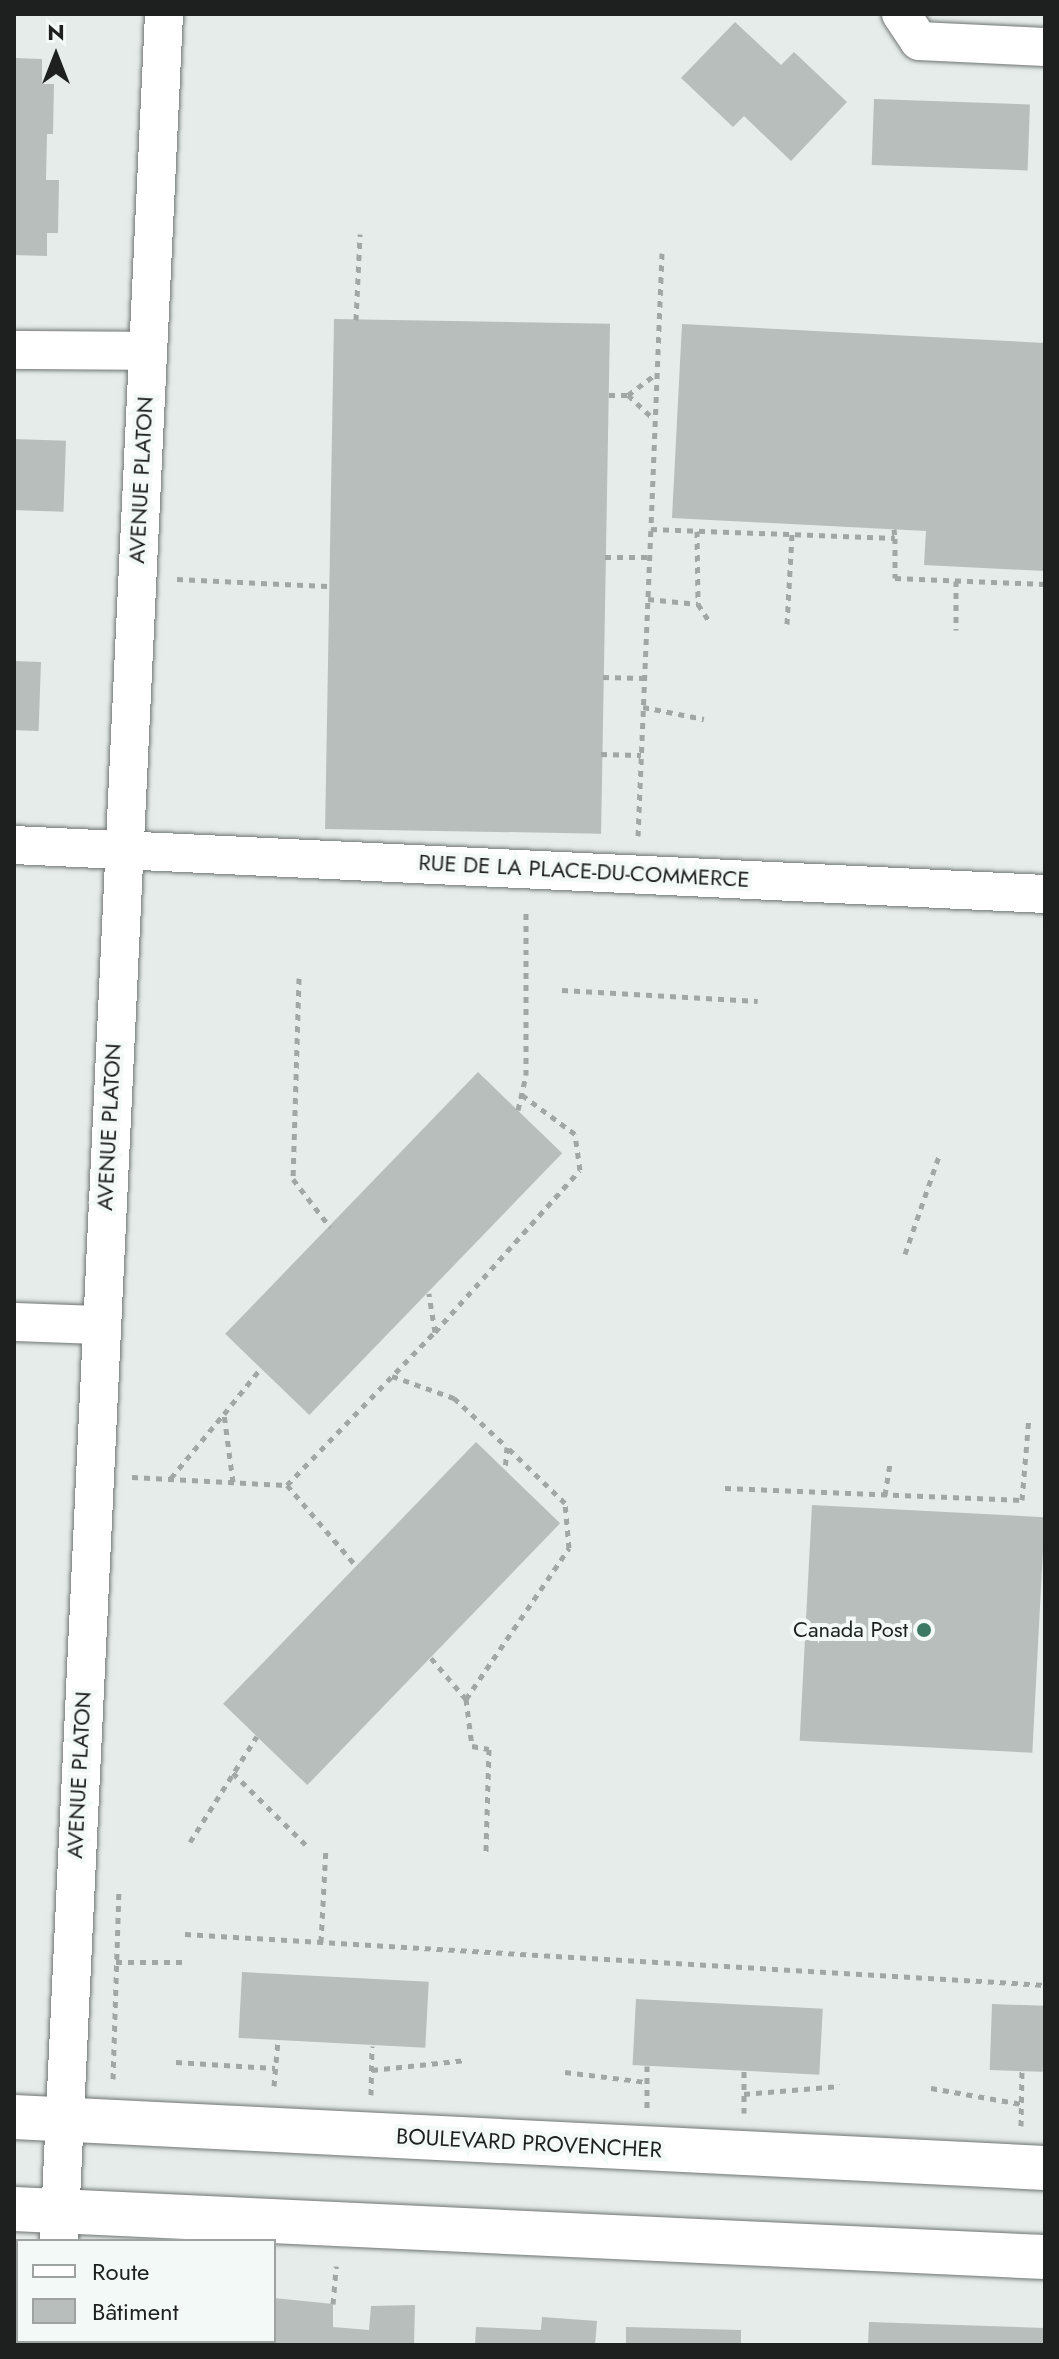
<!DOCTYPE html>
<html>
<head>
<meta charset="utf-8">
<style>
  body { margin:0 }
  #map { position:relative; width:1059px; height:2359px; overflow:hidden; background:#e5ece9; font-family:Jost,sans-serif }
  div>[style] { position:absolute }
  .building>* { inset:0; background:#b8bebb; transform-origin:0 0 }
  .path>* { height:5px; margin-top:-2.5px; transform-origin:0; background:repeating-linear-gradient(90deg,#a1a7a4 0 6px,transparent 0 12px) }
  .roads { filter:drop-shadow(0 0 2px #707573) drop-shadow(0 0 2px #707573) }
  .street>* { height:38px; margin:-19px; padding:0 19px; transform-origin:19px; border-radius:19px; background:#fff }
  .secondary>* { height:44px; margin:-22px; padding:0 22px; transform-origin:22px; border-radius:22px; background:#fff }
  .dots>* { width:22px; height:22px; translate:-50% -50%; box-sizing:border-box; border:4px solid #f3f9f6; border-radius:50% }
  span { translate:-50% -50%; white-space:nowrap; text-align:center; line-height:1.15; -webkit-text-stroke:8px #f3f9f6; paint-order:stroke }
  .street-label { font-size:22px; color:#1e201f }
  .poi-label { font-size:22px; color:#1e201f }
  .right { translate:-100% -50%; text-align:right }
  .frame { position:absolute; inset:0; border:16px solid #1e201f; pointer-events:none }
  .legend { position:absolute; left:16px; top:2239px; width:260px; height:104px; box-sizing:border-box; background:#f3f9f6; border:2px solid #9ea2a0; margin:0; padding:10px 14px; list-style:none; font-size:24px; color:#1e201f }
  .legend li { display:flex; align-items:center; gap:16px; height:40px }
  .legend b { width:40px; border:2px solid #9ea2a0 }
  .north { position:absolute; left:16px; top:16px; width:80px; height:80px; -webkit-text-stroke:6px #f3f9f6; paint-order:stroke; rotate:0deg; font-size:22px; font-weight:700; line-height:32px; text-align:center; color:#1e201f }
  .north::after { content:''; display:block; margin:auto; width:28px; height:36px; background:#1e201f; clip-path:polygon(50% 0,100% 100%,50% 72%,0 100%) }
</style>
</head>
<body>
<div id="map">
  <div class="building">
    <div style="clip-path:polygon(735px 22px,781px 65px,794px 52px,847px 102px,791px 161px,744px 116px,733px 127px,681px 78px)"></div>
    <div style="clip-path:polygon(14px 58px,42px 59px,42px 84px,54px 84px,53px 134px,47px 134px,46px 180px,59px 180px,58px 233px,47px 233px,47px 256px,14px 255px)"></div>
    <div style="left:874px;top:99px;width:156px;height:66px;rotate:2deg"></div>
    <div style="left:334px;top:319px;width:276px;height:510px;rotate:1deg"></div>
    <div style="clip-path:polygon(682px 324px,1045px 343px,1045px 571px,924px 565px,926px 531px,672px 518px)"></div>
    <div style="left:14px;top:439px;width:52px;height:71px;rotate:2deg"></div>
    <div style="left:14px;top:661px;width:27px;height:69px;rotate:2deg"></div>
    <div style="left:478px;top:1072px;width:117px;height:364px;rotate:44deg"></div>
    <div style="left:476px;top:1442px;width:117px;height:364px;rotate:44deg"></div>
    <div style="left:812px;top:1505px;width:233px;height:236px;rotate:3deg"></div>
    <div style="left:242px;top:1972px;width:187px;height:66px;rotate:3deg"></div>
    <div style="left:636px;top:1999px;width:187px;height:66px;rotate:3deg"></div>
    <div style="left:992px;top:2004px;width:53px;height:66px;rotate:2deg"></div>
    <div style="clip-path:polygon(274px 2298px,333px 2304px,333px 2327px,369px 2330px,371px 2306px,415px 2305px,414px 2345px,180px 2345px,181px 2341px,274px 2341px)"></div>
    <div style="clip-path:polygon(542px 2317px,597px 2321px,595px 2345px,475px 2345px,476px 2327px,541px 2330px)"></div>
    <div style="clip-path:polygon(869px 2322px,1045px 2328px,1045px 2345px,868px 2345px)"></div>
    <div style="clip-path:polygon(626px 2327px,741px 2330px,741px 2345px,626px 2345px)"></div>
  </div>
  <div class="path">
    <div style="left:662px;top:253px;width:276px;rotate:92.3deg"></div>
    <div style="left:651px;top:529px;width:244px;rotate:2.1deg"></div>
    <div style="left:895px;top:538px;width:40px;rotate:90deg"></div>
    <div style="left:895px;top:578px;width:150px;rotate:2.3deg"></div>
    <div style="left:356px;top:320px;width:86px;rotate:-87.3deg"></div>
    <div style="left:609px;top:395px;width:19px"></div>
    <div style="left:628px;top:395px;width:35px;rotate:-37deg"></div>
    <div style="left:628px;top:395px;width:35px;rotate:43deg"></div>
    <div style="left:894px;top:529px;width:9px;rotate:84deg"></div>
    <div style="left:697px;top:531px;width:73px;rotate:89.2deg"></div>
    <div style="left:698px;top:604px;width:20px;rotate:57deg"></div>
    <div style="left:605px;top:557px;width:44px"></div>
    <div style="left:177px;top:579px;width:151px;rotate:2.7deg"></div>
    <div style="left:956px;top:581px;width:49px;rotate:90deg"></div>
    <div style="left:648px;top:599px;width:50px;rotate:5.7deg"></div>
    <div style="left:787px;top:624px;width:90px;rotate:-86.8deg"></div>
    <div style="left:603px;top:677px;width:41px;rotate:1.4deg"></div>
    <div style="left:643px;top:707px;width:62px;rotate:11.1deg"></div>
    <div style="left:601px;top:754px;width:40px;rotate:1.4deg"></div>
    <div style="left:638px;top:836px;width:307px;rotate:-87.6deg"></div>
    <div style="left:299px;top:978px;width:201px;rotate:91.7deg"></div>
    <div style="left:293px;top:1179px;width:61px;rotate:52.4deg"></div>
    <div style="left:562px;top:990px;width:196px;rotate:3.2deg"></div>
    <div style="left:518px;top:1110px;width:36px;rotate:-77deg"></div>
    <div style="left:526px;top:1075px;width:167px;rotate:-90deg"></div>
    <div style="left:905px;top:1254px;width:104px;rotate:-70.9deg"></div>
    <div style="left:435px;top:1332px;width:217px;rotate:-48.2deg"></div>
    <div style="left:580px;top:1170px;width:36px;rotate:-98deg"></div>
    <div style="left:575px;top:1134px;width:67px;rotate:-143.5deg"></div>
    <div style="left:392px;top:1376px;width:66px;rotate:19.5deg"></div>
    <div style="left:454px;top:1398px;width:72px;rotate:42.8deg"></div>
    <div style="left:507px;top:1447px;width:22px;rotate:95deg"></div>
    <div style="left:132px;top:1477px;width:155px;rotate:3deg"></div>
    <div style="left:287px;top:1485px;width:108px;rotate:49.5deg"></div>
    <div style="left:171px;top:1478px;width:82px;rotate:-50.5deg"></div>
    <div style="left:233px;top:1482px;width:69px;rotate:-97.5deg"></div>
    <div style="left:224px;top:1414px;width:59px;rotate:-51.2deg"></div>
    <div style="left:287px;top:1485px;width:213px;rotate:-46deg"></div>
    <div style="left:435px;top:1332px;width:39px;rotate:-99deg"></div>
    <div style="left:725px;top:1488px;width:297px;rotate:2.3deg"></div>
    <div style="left:1022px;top:1500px;width:83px;rotate:-85.2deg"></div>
    <div style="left:885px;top:1495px;width:31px;rotate:-81deg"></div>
    <div style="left:431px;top:1658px;width:54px;rotate:49.5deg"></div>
    <div style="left:466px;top:1699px;width:47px;rotate:82.7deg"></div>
    <div style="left:472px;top:1746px;width:17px;rotate:10deg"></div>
    <div style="left:489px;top:1749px;width:104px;rotate:91.7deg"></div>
    <div style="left:466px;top:1699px;width:183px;rotate:-55.7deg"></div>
    <div style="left:569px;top:1548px;width:45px;rotate:-95.1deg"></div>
    <div style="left:565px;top:1503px;width:81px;rotate:-136deg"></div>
    <div style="left:233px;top:1773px;width:104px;rotate:44.6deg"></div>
    <div style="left:190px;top:1842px;width:125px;rotate:-57.7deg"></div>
    <div style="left:185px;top:1934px;width:862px;rotate:3.39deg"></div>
    <div style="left:321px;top:1942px;width:95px;rotate:-87deg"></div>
    <div style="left:116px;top:1962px;width:67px"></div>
    <div style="left:176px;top:2062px;width:99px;rotate:3.5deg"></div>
    <div style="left:372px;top:2070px;width:95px;rotate:-6.1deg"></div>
    <div style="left:744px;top:2071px;width:42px;rotate:90deg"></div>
    <div style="left:565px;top:2072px;width:83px;rotate:7deg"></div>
    <div style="left:113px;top:2079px;width:186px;rotate:-88.2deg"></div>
    <div style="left:274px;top:2086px;width:46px;rotate:-85deg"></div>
    <div style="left:931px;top:2088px;width:92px;rotate:10deg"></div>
    <div style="left:744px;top:2094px;width:96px;rotate:-4.8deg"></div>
    <div style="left:371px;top:2095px;width:49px;rotate:-88.8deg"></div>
    <div style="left:647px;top:2108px;width:42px;rotate:-90deg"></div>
    <div style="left:1021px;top:2126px;width:55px;rotate:-89deg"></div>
    <div style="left:333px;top:2304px;width:38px;rotate:-85deg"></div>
  </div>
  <div class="roads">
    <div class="street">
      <div style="left:901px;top:14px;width:32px;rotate:56deg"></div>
      <div style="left:919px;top:41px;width:126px;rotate:2.7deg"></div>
      <div style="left:14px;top:350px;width:133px;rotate:0.4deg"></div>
      <div style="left:14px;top:845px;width:1032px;rotate:2.72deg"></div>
      <div style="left:14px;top:1322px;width:86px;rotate:2deg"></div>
      <div style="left:59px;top:2241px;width:2229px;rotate:-87.3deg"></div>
      <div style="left:54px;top:2345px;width:4px;rotate:-76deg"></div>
    </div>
    <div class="secondary">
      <div style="left:14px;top:2117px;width:1032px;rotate:2.83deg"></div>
      <div style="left:14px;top:2209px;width:1032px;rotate:2.67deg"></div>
    </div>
  </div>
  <div class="dots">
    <div style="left:924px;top:1630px;background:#3c7964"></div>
  </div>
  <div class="street-label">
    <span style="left:141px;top:480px;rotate:-87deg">AVENUE PLATON</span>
    <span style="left:584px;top:871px;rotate:3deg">RUE DE LA PLACE-DU-COMMERCE</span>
    <span style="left:109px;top:1127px;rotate:-87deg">AVENUE PLATON</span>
    <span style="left:79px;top:1775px;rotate:-87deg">AVENUE PLATON</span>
    <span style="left:529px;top:2143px;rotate:3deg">BOULEVARD PROVENCHER</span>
  </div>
  <div class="poi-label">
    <span class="right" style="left:908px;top:1630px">Canada Post</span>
  </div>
  <div class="frame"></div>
  <ul class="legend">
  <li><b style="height:10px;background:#fff"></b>Route</li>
  <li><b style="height:22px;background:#b8bebb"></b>Bâtiment</li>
  </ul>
  <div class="north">N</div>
</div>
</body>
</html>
